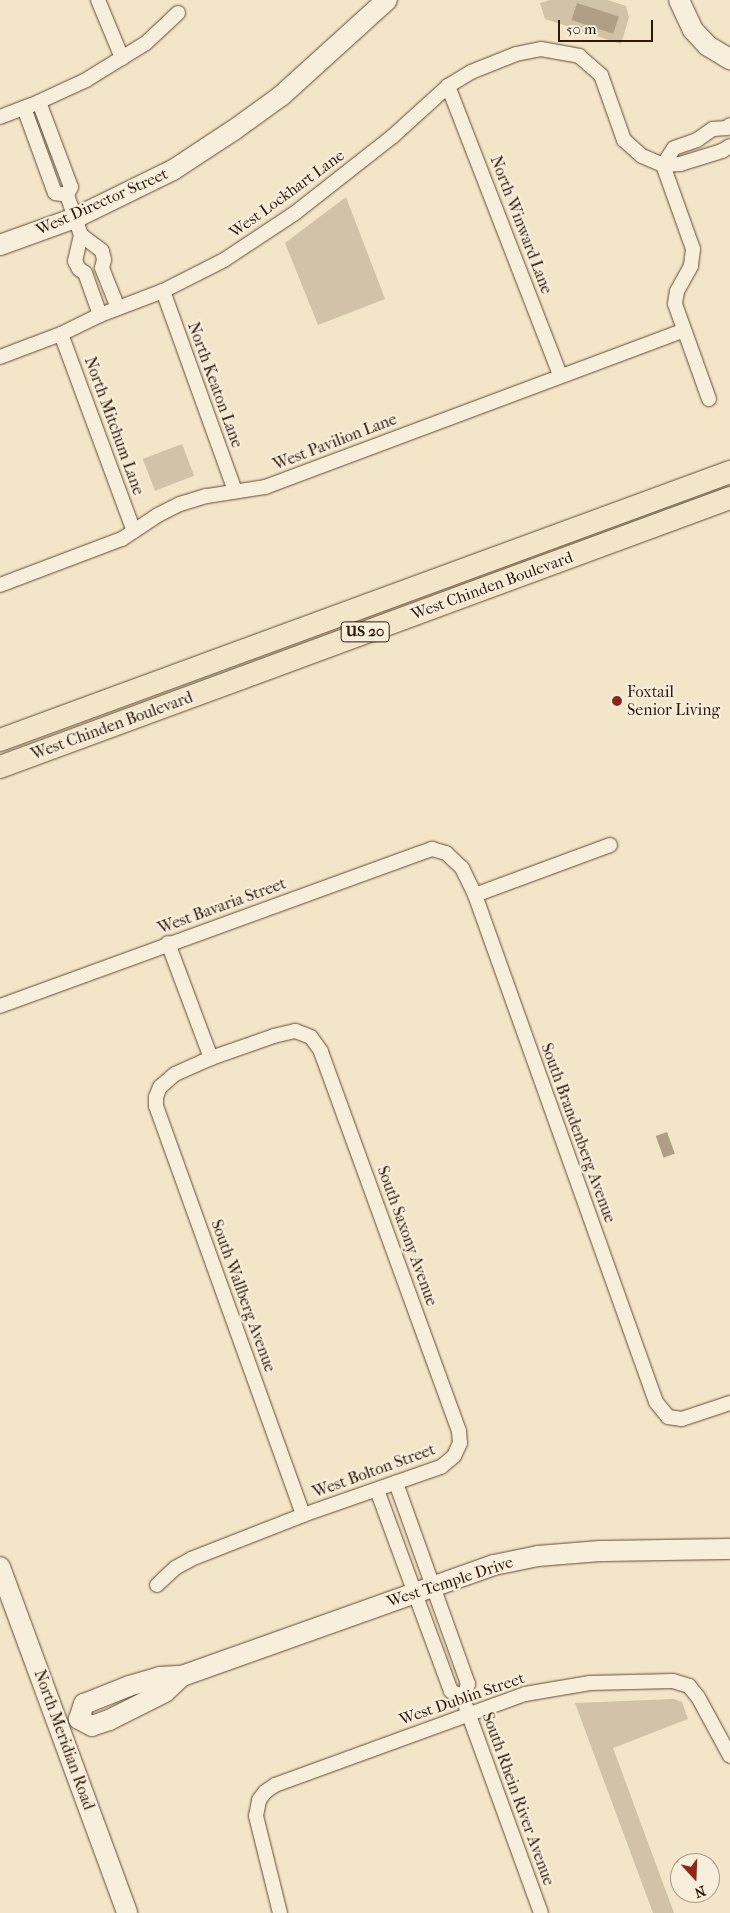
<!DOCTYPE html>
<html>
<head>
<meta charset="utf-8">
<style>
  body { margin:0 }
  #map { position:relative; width:730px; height:1913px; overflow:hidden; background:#f3e5c7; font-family:"IM FELL French Canon",serif }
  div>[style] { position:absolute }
  .green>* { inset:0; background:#d2c2a7; transform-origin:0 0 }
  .water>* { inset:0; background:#b09f86; transform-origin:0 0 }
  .roads { filter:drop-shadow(0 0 1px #604b38) drop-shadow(0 0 1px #604b38) }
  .street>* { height:14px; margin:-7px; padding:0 7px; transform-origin:7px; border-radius:7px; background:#f7eedb }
  .secondary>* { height:20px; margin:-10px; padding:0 10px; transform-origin:10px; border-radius:10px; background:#f7eedb }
  .primary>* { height:22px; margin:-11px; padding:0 11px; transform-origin:11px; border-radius:11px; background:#f3e5c7 }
  .dots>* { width:14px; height:14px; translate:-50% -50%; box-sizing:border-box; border:2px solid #f7eedb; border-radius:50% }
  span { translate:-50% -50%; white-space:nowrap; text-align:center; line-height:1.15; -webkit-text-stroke:4.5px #f7eedb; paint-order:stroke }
  .shield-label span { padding:1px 4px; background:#f7eedb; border:1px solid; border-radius:4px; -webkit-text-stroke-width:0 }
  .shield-label { font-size:15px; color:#2f1809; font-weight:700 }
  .street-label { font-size:16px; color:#2f1809 }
  .poi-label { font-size:16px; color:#2f1809 }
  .left { translate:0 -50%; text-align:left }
  .north { position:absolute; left:670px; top:1853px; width:50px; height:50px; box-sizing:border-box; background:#f7eedb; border:1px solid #a79887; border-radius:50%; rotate:160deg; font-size:14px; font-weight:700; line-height:20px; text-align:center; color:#2f1809 }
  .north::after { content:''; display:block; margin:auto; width:18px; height:22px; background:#8f2418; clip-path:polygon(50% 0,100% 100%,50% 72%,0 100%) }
  .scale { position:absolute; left:558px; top:20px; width:95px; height:22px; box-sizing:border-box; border:2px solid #2f1809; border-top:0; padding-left:6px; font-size:15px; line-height:18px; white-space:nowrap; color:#2f1809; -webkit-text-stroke:4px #f7eedb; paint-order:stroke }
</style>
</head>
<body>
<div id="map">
  <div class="green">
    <div style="clip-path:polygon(550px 0,608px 0,626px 6px,629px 17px,621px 44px,545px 19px,540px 3px)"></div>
    <div style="clip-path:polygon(346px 197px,385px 299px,318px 325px,285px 243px)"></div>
    <div style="left:182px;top:444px;width:34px;height:42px;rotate:69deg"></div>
    <div style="clip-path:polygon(674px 1699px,682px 1702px,688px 1719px,613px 1748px,674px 1913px,653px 1913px,575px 1703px)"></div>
  </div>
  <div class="water">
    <div style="left:577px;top:3px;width:44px;height:18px;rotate:18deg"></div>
    <div style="left:667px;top:1132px;width:23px;height:12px;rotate:70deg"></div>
  </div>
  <div class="roads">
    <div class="street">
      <div style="left:98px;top:0;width:63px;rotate:67.5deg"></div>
      <div style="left:448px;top:86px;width:310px;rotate:68.8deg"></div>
      <div style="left:39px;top:102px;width:91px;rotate:69.4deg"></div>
      <div style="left:71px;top:187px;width:9px;rotate:117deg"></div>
      <div style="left:67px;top:195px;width:42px;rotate:70.7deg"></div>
      <div style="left:81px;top:235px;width:27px;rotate:103deg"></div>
      <div style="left:75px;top:261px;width:9px;rotate:63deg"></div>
      <div style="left:79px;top:269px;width:7px;rotate:34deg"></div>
      <div style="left:85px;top:273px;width:45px;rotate:70.3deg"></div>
      <div style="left:24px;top:108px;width:90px;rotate:70deg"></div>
      <div style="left:55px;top:193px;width:12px;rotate:9deg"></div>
      <div style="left:0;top:117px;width:34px;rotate:-21deg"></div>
      <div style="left:32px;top:105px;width:60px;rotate:-24.8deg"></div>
      <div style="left:86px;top:80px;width:70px;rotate:-31.7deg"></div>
      <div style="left:146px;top:43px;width:44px;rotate:-43.2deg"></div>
      <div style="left:663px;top:165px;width:20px;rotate:-57deg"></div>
      <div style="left:674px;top:148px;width:24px;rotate:-19deg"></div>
      <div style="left:697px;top:140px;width:19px;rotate:-35deg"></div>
      <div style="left:713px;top:129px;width:14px;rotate:-4deg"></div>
      <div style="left:727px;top:128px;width:4px;rotate:-45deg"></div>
      <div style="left:663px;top:165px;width:17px;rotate:-3deg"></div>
      <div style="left:680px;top:164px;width:44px;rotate:-17.2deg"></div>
      <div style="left:722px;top:151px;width:9px;rotate:-32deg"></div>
      <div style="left:81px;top:235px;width:26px;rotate:37deg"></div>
      <div style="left:102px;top:251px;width:9px;rotate:77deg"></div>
      <div style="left:104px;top:260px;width:8px;rotate:104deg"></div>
      <div style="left:102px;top:268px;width:43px;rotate:68.2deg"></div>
      <div style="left:163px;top:291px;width:213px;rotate:70.2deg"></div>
      <div style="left:61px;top:334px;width:210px;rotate:69.7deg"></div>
      <div style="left:0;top:357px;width:65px;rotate:-20.7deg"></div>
      <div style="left:61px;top:334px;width:43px;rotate:-26deg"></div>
      <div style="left:100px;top:315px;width:67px;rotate:-20.9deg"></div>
      <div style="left:163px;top:291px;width:68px;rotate:-26.9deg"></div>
      <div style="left:224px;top:260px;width:85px;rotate:-33.5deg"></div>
      <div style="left:295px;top:213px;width:123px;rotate:-38.1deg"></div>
      <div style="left:392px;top:137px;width:76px;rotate:-42.3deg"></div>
      <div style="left:448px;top:86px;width:27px;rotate:-31deg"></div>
      <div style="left:471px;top:72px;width:48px;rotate:-21.8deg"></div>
      <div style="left:516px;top:54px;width:25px;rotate:-11deg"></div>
      <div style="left:541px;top:49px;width:39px;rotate:10deg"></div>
      <div style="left:579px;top:56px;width:29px;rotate:41deg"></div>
      <div style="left:601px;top:75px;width:69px;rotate:70.5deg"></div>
      <div style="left:624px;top:140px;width:24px;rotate:42deg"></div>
      <div style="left:642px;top:156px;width:23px;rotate:23deg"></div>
      <div style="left:663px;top:165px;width:89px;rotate:70.3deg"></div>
      <div style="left:693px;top:249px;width:17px;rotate:97deg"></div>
      <div style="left:691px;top:266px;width:29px;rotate:119deg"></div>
      <div style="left:677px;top:291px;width:13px;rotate:99deg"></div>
      <div style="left:675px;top:304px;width:101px;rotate:70.3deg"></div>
      <div style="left:0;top:585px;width:130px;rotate:-20.7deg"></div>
      <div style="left:122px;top:539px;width:43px;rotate:-33.7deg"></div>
      <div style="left:158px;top:515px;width:25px;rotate:-27deg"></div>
      <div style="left:180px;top:504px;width:28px;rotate:-17deg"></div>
      <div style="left:207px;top:496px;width:59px;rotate:-8.8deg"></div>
      <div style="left:265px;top:487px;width:447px;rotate:-20.5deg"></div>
      <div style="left:475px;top:895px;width:144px;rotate:-20.3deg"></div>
      <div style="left:168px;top:943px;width:123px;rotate:69.5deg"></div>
      <div style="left:0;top:1006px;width:445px;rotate:-20deg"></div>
      <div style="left:418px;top:854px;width:15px;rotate:-20deg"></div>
      <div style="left:432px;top:849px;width:15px;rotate:16deg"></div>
      <div style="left:446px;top:853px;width:22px;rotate:43deg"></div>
      <div style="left:462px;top:868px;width:30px;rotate:64deg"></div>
      <div style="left:475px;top:895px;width:538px;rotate:70.35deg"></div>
      <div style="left:656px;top:1402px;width:19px;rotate:51deg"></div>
      <div style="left:668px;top:1417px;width:14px;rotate:8deg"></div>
      <div style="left:682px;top:1419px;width:51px;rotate:-18.4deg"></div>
      <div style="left:377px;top:1490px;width:214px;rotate:69.8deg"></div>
      <div style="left:451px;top:1691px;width:14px;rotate:25deg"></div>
      <div style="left:464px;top:1697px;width:14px;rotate:-73deg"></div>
      <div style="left:468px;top:1684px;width:214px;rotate:-109.7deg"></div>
      <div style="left:157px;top:1585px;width:25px;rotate:-43deg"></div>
      <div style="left:175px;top:1568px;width:18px;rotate:-29deg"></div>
      <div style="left:191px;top:1559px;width:120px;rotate:-21.4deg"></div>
      <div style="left:303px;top:1515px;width:146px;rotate:-19.2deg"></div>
      <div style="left:441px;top:1467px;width:17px;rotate:-40deg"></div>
      <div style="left:454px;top:1456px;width:14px;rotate:-65deg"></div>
      <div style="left:460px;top:1443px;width:12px;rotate:-95deg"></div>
      <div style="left:459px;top:1431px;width:404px;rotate:-110deg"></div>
      <div style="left:321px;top:1051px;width:17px;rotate:-126deg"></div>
      <div style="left:311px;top:1037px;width:17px;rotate:-159deg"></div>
      <div style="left:295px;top:1031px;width:22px;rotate:167deg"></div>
      <div style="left:274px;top:1036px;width:67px;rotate:160.8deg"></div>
      <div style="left:211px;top:1058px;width:39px;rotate:156deg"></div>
      <div style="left:175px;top:1074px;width:20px;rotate:139deg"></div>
      <div style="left:160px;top:1087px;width:11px;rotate:112deg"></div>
      <div style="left:156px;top:1097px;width:9px;rotate:90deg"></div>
      <div style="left:156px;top:1106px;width:435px;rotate:70.2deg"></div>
      <div style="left:466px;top:1707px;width:219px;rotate:70deg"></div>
      <div style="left:280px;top:1913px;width:100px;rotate:-103.9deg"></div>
      <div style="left:256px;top:1816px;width:16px;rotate:-79deg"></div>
      <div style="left:259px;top:1800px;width:10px;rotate:-53deg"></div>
      <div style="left:265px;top:1792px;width:12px;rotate:-35deg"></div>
      <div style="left:275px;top:1785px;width:266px;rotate:-20deg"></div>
      <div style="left:525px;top:1694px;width:66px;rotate:-9.6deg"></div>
      <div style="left:590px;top:1683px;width:83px;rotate:-1.4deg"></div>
      <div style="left:673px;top:1681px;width:17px;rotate:17deg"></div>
      <div style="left:689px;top:1686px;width:14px;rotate:51deg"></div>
      <div style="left:698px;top:1697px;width:67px;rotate:61.5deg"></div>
    </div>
    <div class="secondary">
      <div style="left:679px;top:0;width:33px;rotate:65deg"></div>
      <div style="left:693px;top:30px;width:22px;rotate:47deg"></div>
      <div style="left:708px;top:46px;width:26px;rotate:31deg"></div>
      <div style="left:0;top:245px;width:80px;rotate:-19.8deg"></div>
      <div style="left:75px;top:218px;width:109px;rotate:-26.1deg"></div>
      <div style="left:173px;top:170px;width:73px;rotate:-33.3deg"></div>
      <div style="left:234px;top:130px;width:58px;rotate:-35.9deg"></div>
      <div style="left:281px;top:96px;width:143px;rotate:-42.2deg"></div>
      <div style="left:0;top:1567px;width:369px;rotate:69.8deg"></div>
      <div style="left:182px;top:1676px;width:331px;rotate:-19.6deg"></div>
      <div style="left:494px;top:1565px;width:45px;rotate:-11.6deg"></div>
      <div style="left:538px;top:1556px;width:62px;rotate:-4.6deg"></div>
      <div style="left:600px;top:1551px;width:130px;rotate:-0.9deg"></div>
      <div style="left:182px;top:1676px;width:23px;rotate:137deg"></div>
      <div style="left:165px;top:1692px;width:63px;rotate:153.4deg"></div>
      <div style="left:109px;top:1720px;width:18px;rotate:161deg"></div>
      <div style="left:92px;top:1726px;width:15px;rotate:-152deg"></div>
      <div style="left:79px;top:1719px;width:16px;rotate:-72deg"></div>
      <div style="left:84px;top:1704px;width:48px;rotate:-21.8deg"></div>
      <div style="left:129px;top:1686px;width:32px;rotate:-16deg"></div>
      <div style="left:160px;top:1677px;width:22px;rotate:-3deg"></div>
    </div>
    <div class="primary">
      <div style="left:0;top:740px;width:778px;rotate:-20.16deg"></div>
      <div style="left:0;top:767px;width:778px;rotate:-20.23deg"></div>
    </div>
  </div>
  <div class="dots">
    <div style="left:617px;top:701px;background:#8f2418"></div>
  </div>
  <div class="shield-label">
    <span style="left:365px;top:632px">US 20</span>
  </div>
  <div class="street-label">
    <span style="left:287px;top:194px;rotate:-36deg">West Lockhart Lane</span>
    <span style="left:102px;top:202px;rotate:-24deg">West Director Street</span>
    <span style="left:521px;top:225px;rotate:69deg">North Winward Lane</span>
    <span style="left:215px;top:385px;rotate:70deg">North Keaton Lane</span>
    <span style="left:114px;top:426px;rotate:70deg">North Mitchum Lane</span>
    <span style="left:335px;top:442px;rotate:-21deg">West Pavilion Lane</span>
    <span style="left:492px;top:586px;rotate:-20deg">West Chinden Boulevard</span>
    <span style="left:112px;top:726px;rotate:-20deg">West Chinden Boulevard</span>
    <span style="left:222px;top:906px;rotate:-20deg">West Bavaria Street</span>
    <span style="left:578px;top:1133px;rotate:70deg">South Brandenberg Avenue</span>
    <span style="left:407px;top:1236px;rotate:70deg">South Saxony Avenue</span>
    <span style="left:243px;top:1296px;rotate:70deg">South Wallberg Avenue</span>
    <span style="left:374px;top:1471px;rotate:-20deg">West Bolton Street</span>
    <span style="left:450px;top:1582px;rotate:-18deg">West Temple Drive</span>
    <span style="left:462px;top:1699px;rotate:-19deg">West Dublin Street</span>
    <span style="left:64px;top:1740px;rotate:70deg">North Meridian Road</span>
    <span style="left:518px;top:1799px;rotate:70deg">South Rhein River Avenue</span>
  </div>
  <div class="poi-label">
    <span class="left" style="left:627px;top:701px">Foxtail<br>Senior Living</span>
  </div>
  <div class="north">N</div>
  <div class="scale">50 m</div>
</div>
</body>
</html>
